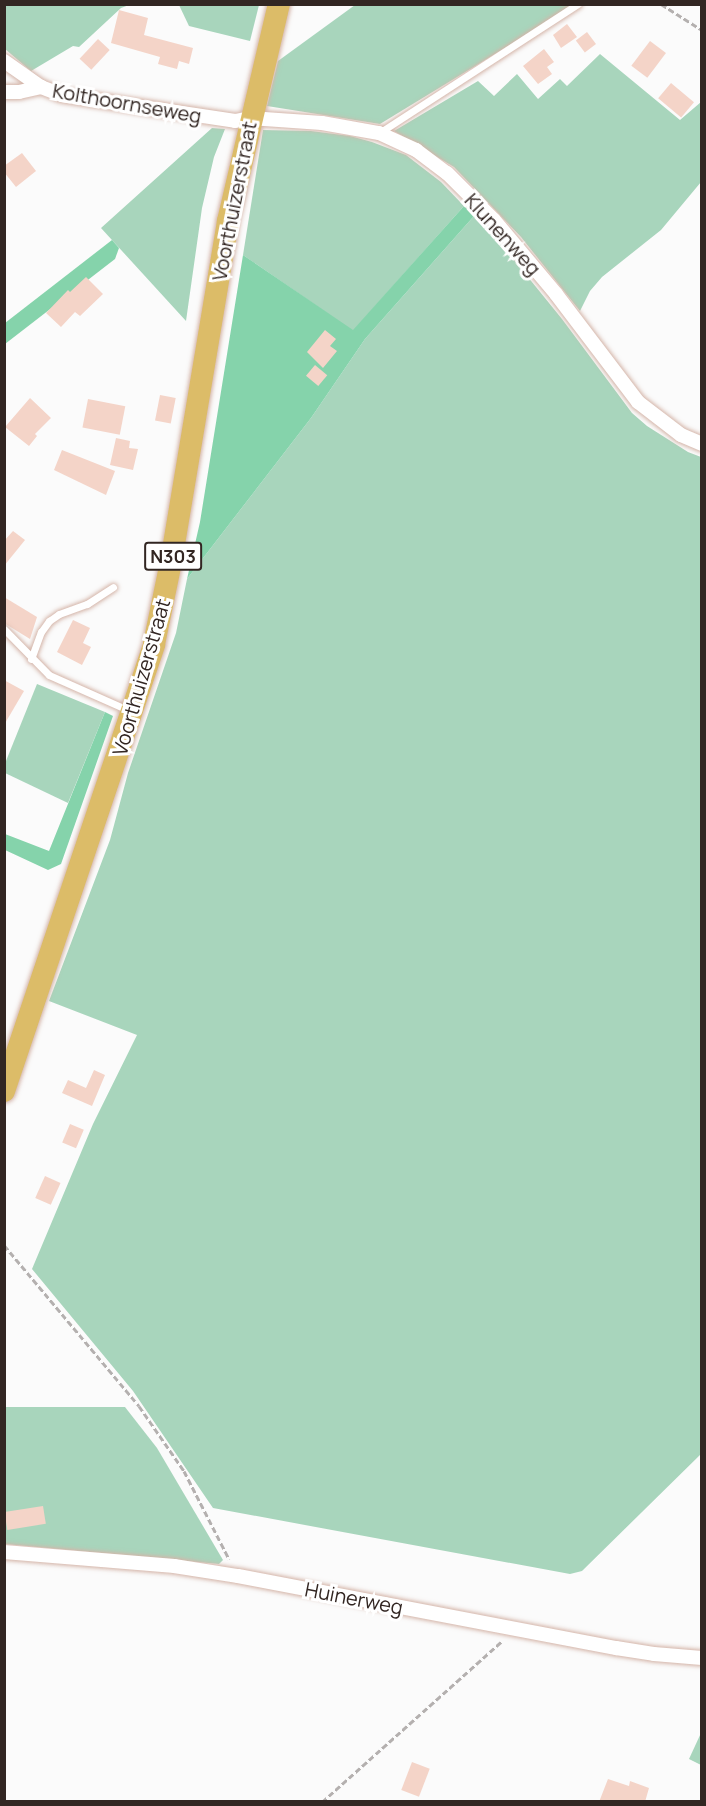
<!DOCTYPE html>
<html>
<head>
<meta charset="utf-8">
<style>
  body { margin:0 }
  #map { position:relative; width:706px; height:1806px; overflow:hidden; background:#fbfbfb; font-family:Manrope,sans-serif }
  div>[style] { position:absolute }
  .green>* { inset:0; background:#a8d5bc }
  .forest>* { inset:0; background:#85d3ab }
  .building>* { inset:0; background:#f4d4c8; transform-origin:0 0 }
  .path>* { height:3px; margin-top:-1.5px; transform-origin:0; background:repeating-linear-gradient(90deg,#b4b0af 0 6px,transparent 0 9px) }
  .roads { filter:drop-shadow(0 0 2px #d4b5a9) drop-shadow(0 0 2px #d4b5a9) }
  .service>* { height:7px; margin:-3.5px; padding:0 3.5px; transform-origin:3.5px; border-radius:3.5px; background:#fff }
  .minor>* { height:14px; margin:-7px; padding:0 7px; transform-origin:7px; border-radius:7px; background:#fff }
  .primary>* { height:22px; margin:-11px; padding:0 11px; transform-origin:11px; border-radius:11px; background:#dcbc68 }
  span { translate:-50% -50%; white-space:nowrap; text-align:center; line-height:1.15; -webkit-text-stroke:6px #fff; paint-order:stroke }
  .shield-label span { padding:2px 4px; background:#fff; border:2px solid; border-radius:4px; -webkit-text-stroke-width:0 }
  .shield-label { font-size:18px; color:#322622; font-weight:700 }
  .street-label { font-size:20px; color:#322622 }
  .frame { position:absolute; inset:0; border:6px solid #322622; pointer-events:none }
</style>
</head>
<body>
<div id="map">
  <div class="green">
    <div style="clip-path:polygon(4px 5px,129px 5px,121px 8px,79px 47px,73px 46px,31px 71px,5px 49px)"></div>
    <div style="clip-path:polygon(179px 5px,259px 5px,250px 41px,189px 26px)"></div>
    <div style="clip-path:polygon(355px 5px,575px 5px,380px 124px,267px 106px,278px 61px)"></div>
    <div style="clip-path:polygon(600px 54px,680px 120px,701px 102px,701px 87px,701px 182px,661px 230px,602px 277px,590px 291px,580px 311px,521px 237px,454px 167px,394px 131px,478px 81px,494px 96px,517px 74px,538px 99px,560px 79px,567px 86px)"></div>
    <div style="clip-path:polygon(212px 128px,225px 129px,214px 157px,202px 208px,186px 321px,101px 228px)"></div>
    <div style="clip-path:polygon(263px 130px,311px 131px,350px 136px,372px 142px,406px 155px,441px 182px,464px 206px,353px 331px,243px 255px)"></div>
    <div style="clip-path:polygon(474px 216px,506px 250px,562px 319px,632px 413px,647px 426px,688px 452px,701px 457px,701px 1454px,582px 1571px,570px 1574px,213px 1508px,133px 1391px,32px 1269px,93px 1124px,137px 1035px,49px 1001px,110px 840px,128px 773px,176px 633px,187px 579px,311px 418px,365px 339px)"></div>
    <div style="clip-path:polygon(37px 684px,105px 712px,68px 803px,5px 773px,4px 766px)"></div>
    <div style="clip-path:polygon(4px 1407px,125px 1407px,157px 1448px,223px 1560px,219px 1564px,5px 1544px)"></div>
    <div style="clip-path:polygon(701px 1733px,702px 1765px,701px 1765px,689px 1759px)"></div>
  </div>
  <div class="forest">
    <div style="clip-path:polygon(464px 206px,474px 216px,365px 339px,311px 418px,187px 579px,200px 522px,243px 255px,353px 330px)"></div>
    <div style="clip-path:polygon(112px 240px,119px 248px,115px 259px,5px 344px,5px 323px)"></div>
    <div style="clip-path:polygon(105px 712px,113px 716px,61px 864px,48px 870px,5px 850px,5px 834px,49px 851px)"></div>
  </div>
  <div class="building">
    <div style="clip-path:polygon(119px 10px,148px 18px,144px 35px,193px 48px,189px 64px,179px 61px,177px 69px,158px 64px,160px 57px,111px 43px)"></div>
    <div style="clip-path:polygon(567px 24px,577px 37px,561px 48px,553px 35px)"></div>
    <div style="left:587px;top:32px;width:15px;height:14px;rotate:53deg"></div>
    <div style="left:98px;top:39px;width:16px;height:27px;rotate:43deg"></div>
    <div style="left:650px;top:41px;width:20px;height:31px;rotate:37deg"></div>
    <div style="clip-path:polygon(544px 49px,554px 62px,547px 67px,552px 74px,538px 84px,523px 66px)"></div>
    <div style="left:671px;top:83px;width:30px;height:20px;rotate:40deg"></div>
    <div style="clip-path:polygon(22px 153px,36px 171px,16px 187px,4px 172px,4px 166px)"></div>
    <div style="clip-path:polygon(86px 277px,103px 294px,80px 316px,75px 312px,61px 327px,46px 313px,68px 290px,70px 292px)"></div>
    <div style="clip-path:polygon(325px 330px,336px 339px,330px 346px,337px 351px,323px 368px,307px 352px)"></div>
    <div style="left:315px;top:365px;width:16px;height:14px;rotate:40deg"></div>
    <div style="left:160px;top:395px;width:16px;height:26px;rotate:11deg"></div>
    <div style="clip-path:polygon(30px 398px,51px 418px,35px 434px,37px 436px,29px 446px,5px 427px)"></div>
    <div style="left:88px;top:399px;width:38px;height:29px;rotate:11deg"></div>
    <div style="clip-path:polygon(116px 438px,130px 441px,129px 448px,138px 449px,133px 470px,110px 465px)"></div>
    <div style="clip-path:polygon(62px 450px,115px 471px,106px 495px,54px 470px)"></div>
    <div style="clip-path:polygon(13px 531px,25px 540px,4px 566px,4px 541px)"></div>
    <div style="clip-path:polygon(4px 597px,37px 617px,30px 639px,4px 623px)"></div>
    <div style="clip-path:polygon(73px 620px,90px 628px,83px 643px,91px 647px,82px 665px,57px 652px)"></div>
    <div style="clip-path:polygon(4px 680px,24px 691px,4px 725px)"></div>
    <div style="clip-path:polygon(94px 1070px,105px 1075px,92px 1106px,62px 1093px,68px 1080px,86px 1088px)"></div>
    <div style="left:70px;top:1124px;width:15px;height:20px;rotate:23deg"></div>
    <div style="left:45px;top:1176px;width:17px;height:24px;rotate:24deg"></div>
    <div style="left:43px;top:1506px;width:18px;height:39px;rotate:81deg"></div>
    <div style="left:412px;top:1762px;width:19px;height:30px;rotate:21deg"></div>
    <div style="clip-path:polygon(608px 1779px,629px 1786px,630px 1781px,649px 1788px,645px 1802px,599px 1802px)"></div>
  </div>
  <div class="path">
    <div style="left:661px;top:4px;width:49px;rotate:32.4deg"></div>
    <div style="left:4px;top:1245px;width:210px;rotate:50deg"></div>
    <div style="left:139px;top:1406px;width:79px;rotate:55.3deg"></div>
    <div style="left:184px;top:1471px;width:99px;rotate:62.9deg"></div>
    <div style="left:322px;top:1802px;width:241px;rotate:-41.8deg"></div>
  </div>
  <div class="roads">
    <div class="service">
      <div style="left:379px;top:133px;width:237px;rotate:-33deg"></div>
      <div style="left:4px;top:629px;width:64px;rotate:45.6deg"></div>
      <div style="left:49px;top:675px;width:86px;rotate:23.9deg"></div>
      <div style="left:31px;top:659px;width:29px;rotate:-70deg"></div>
      <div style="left:41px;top:632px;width:14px;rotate:-54deg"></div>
      <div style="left:49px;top:621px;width:12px;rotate:-35deg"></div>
      <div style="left:59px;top:614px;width:30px;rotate:-20deg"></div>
      <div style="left:87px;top:604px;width:31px;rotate:-33deg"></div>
    </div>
    <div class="minor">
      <div style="left:4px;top:61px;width:45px;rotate:35.1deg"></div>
      <div style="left:4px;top:92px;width:15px"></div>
      <div style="left:19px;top:92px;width:23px;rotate:-13deg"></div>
      <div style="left:41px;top:87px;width:22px;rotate:21deg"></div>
      <div style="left:62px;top:95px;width:175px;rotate:8.5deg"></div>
      <div style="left:235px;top:121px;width:15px;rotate:-11deg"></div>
      <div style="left:250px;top:118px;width:72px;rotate:4deg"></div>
      <div style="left:322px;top:123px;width:58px;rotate:10deg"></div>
      <div style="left:379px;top:133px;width:41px;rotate:24.7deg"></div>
      <div style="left:416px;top:150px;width:39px;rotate:37deg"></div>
      <div style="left:447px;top:173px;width:66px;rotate:45deg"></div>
      <div style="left:494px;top:220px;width:97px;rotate:50deg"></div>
      <div style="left:556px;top:294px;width:136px;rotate:52.8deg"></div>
      <div style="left:638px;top:402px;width:54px;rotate:37.5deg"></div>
      <div style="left:681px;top:435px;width:23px;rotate:23deg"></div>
      <div style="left:4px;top:1552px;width:171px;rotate:4.7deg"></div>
      <div style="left:174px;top:1566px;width:65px;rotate:8.9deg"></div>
      <div style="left:238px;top:1576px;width:385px;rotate:10.8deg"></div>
      <div style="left:616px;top:1648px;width:38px;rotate:9deg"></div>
      <div style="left:654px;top:1654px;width:48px;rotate:4.8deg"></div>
    </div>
    <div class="primary">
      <div style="left:4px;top:1091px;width:471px;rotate:-71.4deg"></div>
      <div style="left:154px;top:644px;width:84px;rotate:-78.3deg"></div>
      <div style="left:171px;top:562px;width:346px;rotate:-80.5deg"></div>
      <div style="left:228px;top:221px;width:223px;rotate:-76.8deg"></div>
    </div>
  </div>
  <div class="shield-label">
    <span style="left:173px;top:556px">N303</span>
  </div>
  <div class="street-label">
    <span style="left:127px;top:103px;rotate:10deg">Kolthoornseweg</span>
    <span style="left:234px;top:201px;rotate:-79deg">Voorthuizerstraat</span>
    <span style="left:503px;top:234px;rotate:48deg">Klunenweg</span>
    <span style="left:141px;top:677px;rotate:-74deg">Voorthuizerstraat</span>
    <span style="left:354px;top:1598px;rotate:11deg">Huinerweg</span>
  </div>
  <div class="frame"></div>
</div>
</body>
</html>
